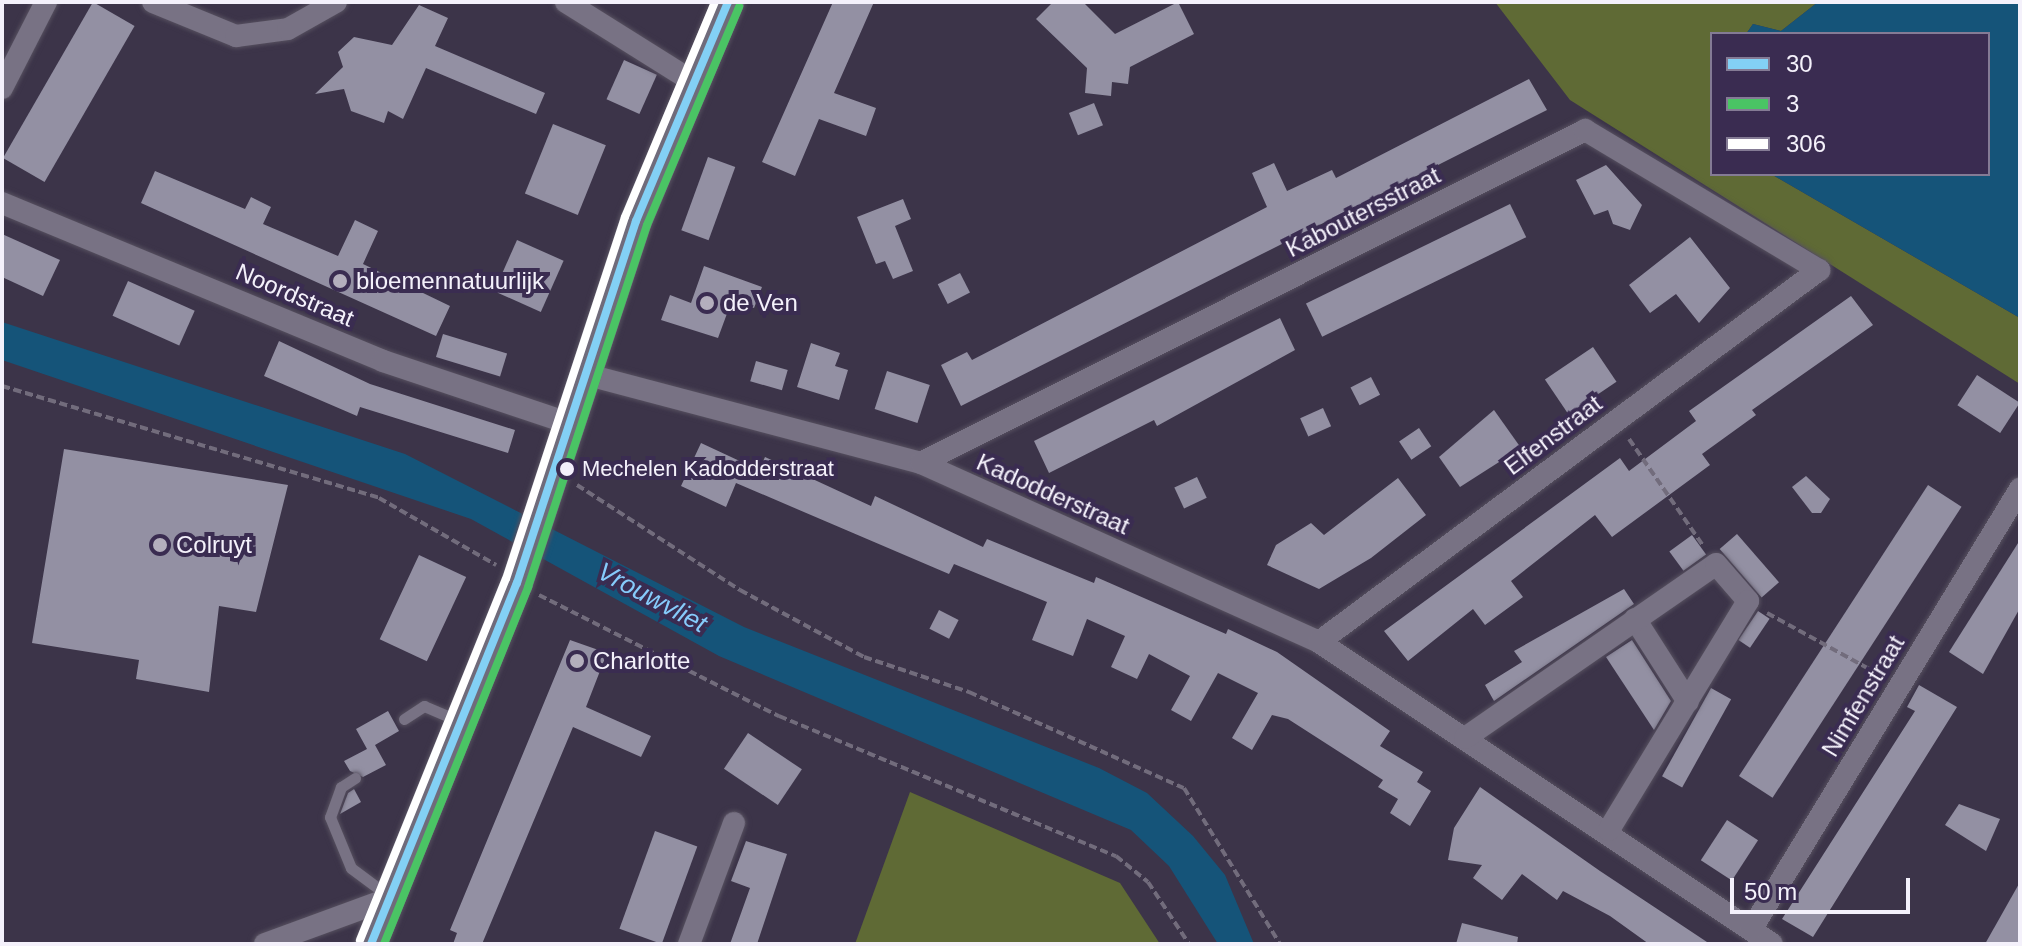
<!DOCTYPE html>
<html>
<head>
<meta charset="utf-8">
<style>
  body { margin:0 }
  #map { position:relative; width:2022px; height:946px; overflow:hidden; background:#3c3449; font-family:Helvetica,sans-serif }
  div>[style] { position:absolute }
  .forest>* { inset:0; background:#5f6a35 }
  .water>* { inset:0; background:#155479 }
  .building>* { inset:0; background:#9390a3; transform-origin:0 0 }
  .path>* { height:4px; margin-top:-2px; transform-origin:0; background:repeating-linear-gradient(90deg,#726c7c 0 8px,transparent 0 12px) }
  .roads { filter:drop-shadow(0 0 2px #56505f) drop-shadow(0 0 2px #56505f) }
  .service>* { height:11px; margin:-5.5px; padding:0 5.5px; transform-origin:5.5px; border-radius:5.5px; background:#787284 }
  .minor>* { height:22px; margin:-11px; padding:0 11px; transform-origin:11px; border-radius:11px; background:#787284 }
  .secondary>* { height:32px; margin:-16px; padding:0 16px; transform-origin:16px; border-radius:16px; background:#6f6b7b }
  .bus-1>* { height:8px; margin:-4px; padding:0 4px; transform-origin:4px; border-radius:4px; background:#83d0f5 }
  .bus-2>* { height:8px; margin:-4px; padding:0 4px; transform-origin:4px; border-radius:4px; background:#4ac464 }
  .bus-3>* { height:8px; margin:-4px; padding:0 4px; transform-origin:4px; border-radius:4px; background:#fff }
  .dots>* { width:22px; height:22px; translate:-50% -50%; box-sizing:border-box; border:4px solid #3a2c51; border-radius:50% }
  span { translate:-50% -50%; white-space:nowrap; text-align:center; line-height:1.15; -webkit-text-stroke:8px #3a2c51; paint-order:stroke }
  .bus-label { font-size:22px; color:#f4f1fb }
  .left { translate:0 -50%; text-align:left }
  .street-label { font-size:24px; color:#f4f1fb }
  .poi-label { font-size:24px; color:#f4f1fb }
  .water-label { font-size:26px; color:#86cbfb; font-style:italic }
  .frame { position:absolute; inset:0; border:4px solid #f4f1fb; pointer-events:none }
  .legend { position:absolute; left:1710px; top:32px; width:280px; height:144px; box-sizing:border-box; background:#3a2c51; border:2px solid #847b95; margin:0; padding:10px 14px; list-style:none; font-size:24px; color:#f4f1fb }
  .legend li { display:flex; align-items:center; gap:16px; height:40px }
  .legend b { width:40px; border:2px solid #847b95 }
  .scale { position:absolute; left:1730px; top:878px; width:180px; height:36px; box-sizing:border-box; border:4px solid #f4f1fb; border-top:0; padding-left:10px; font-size:24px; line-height:28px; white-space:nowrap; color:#f4f1fb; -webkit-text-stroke:6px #3a2c51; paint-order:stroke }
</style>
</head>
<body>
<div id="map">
  <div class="forest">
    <div style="clip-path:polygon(1495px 2px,1818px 2px,1781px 31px,1753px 24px,1746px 34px,1712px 34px,1712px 174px,1771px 174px,2020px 318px,2020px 384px,1570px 100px)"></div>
    <div style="clip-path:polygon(910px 792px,1120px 883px,1160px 944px,855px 944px)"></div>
  </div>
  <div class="water">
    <div style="clip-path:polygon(1818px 2px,2020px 2px,2020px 318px,1771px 174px,1988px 174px,1988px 34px,1746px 34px,1753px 24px,1781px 31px)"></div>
    <div style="clip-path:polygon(2px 322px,405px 454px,744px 627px,1099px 768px,1147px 793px,1193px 836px,1225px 875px,1254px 944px,1218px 944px,1169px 866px,1131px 830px,719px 656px,471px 519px,2px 360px)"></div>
  </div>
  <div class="building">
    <div style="left:93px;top:2px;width:48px;height:180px;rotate:30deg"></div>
    <div style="clip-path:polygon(833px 2px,874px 2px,834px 93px,876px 108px,866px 136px,819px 119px,795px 176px,762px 162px)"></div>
    <div style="clip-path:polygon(1053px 2px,1083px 2px,1115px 34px,1178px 2px,1194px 34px,1130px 67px,1128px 84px,1112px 82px,1111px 96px,1085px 93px,1087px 68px,1036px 19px)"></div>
    <div style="clip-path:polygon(419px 5px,448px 18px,435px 46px,545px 93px,536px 114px,426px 68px,403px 119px,388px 111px,384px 123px,351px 111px,344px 89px,315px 94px,343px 67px,338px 52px,354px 37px,392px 45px)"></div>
    <div style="left:624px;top:60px;width:36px;height:43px;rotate:24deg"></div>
    <div style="clip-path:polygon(1529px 79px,1547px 110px,961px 406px,941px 365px,967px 352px,972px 360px,1267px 207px,1252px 173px,1274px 163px,1287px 191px,1332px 170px,1336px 178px)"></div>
    <div style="left:1094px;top:103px;width:24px;height:27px;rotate:68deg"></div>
    <div style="left:553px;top:124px;width:57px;height:75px;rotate:22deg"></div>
    <div style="left:708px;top:157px;width:29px;height:78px;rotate:20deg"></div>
    <div style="clip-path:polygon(1606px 165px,1642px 205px,1630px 230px,1613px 224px,1608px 210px,1594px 215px,1576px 180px)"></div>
    <div style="clip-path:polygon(155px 171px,245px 209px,251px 197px,271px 207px,263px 224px,338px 256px,355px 220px,378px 231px,363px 264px,450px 306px,436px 336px,141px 203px)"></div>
    <div style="clip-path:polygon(903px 199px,911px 219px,895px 226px,913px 271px,893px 279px,885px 261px,876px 264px,857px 217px)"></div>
    <div style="left:1510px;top:204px;width:37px;height:227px;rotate:64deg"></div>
    <div style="clip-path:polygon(2px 234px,60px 260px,43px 296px,2px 277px)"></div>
    <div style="clip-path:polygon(1690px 237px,1730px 288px,1699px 323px,1676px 294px,1650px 313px,1629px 285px)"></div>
    <div style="left:517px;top:240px;width:51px;height:56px;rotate:24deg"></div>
    <div style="clip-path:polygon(704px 266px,762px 287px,754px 308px,732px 300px,718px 338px,661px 320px,670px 295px,691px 303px)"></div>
    <div style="left:960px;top:273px;width:22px;height:25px;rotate:63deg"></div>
    <div style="left:128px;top:281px;width:73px;height:38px;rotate:24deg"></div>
    <div style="clip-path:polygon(1851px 296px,1873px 325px,1752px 410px,1756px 415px,1702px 454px,1710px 465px,1612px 537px,1595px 515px,1511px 581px,1523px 597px,1485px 625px,1473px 609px,1408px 661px,1384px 631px,1620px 458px,1629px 471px,1696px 421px,1689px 411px)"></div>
    <div style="clip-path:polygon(1280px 318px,1295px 350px,1157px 426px,1154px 420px,1049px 473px,1034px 441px)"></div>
    <div style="left:443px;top:334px;width:67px;height:24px;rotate:17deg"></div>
    <div style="clip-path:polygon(279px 341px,370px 384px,515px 430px,508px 453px,360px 407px,357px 416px,264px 376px)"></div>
    <div style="clip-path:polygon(811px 343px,840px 353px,835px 366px,848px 370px,839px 400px,797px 387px)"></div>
    <div style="left:1593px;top:347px;width:42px;height:58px;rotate:56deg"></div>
    <div style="left:756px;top:361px;width:33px;height:21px;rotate:16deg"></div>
    <div style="left:887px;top:371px;width:45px;height:40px;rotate:18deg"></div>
    <div style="left:1977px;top:375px;width:51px;height:36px;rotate:33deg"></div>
    <div style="left:1371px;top:377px;width:20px;height:23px;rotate:63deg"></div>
    <div style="left:1323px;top:408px;width:20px;height:25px;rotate:66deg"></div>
    <div style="clip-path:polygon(1494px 410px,1521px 448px,1460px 487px,1439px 457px)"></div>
    <div style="left:1419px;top:428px;width:22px;height:24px;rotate:56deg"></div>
    <div style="clip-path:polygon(701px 443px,759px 470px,765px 457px,871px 506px,875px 496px,983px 547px,987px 539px,1094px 583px,1096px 577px,1226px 634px,1228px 629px,1277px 652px,1390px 731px,1380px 746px,1423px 772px,1417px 782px,1431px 791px,1410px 826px,1390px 813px,1398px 799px,1378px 787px,1383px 780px,1288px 719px,1272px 715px,1252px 750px,1232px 738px,1258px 693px,1218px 673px,1191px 721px,1171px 710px,1190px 676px,1149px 654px,1137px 679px,1111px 667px,1125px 636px,1087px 619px,1073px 656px,1032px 640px,1047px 602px,954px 564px,949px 574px,736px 483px,726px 507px,681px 486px)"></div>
    <div style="clip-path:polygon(64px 449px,288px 485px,256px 612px,219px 606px,209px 692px,136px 679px,139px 660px,32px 643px)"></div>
    <div style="clip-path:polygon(1806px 476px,1830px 499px,1821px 513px,1812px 513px,1792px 487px)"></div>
    <div style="left:1197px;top:477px;width:23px;height:25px;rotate:65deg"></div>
    <div style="clip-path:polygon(1398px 478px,1426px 515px,1371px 558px,1319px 589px,1267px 565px,1276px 545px,1311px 523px,1324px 535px)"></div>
    <div style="left:1928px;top:485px;width:40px;height:347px;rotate:33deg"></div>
    <div style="left:1737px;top:534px;width:64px;height:23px;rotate:49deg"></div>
    <div style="left:1692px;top:535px;width:24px;height:28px;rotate:54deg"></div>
    <div style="clip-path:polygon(2020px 540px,2020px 608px,1983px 674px,1949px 652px)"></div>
    <div style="left:419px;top:555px;width:52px;height:93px;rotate:25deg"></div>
    <div style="clip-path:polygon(1624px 589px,1634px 604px,1494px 701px,1485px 685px,1522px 662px,1514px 651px)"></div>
    <div style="left:939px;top:610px;width:22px;height:21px;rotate:27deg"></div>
    <div style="left:1758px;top:611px;width:14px;height:35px;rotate:34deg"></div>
    <div style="clip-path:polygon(570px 640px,607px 653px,586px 707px,651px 736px,641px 757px,573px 727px,482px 944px,453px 944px,457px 933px,450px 930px)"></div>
    <div style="clip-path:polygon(1632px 640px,1671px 701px,1654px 730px,1606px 657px)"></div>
    <div style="clip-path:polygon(1919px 685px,1957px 707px,1813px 937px,1782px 919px,1915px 711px,1907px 707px)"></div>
    <div style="left:1711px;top:688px;width:23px;height:101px;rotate:29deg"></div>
    <div style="clip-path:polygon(388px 711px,399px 731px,375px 745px,386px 765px,363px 777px,350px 771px,344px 761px,367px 749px,356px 729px)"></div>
    <div style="left:748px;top:733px;width:65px;height:43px;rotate:34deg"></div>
    <div style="clip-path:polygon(1480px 787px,1600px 871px,1710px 944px,1649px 944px,1610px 916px,1563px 891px,1557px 900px,1522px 874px,1502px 900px,1473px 878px,1482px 865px,1448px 860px,1454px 828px)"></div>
    <div style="clip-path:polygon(354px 789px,361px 802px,340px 814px,348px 793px)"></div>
    <div style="clip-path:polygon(1959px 804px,2000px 819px,1986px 851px,1945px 825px)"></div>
    <div style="left:1727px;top:820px;width:37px;height:48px;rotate:33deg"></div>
    <div style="left:655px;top:831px;width:45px;height:104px;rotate:20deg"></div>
    <div style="clip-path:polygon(746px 841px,787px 854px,757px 944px,730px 944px,750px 888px,731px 881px)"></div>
    <div style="clip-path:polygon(2020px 882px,2020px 944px,1985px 944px)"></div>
    <div style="clip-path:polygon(1462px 923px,1518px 937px,1517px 944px,1456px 944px)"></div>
  </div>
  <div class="path">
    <div style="left:2px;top:386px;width:393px;rotate:16.5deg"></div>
    <div style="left:379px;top:498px;width:135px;rotate:29.8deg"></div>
    <div style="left:1629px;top:439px;width:131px;rotate:55.2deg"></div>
    <div style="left:577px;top:485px;width:194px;rotate:32.8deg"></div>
    <div style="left:740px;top:590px;width:141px;rotate:28.4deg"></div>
    <div style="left:864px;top:657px;width:111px;rotate:18.4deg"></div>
    <div style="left:969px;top:692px;width:235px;rotate:24.1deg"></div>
    <div style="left:1184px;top:788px;width:183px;rotate:58.4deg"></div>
    <div style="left:539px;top:595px;width:269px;rotate:26.8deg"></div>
    <div style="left:779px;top:716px;width:365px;rotate:22.6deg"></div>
    <div style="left:1116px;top:856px;width:41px;rotate:39.1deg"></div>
    <div style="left:1148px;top:882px;width:74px;rotate:56.5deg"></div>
    <div style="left:1767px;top:613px;width:131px;rotate:28.7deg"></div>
  </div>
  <div class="roads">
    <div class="service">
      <div style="left:404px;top:719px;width:24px;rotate:-33deg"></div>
      <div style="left:424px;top:706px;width:36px;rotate:23deg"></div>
      <div style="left:355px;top:778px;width:17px;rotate:147deg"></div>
      <div style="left:341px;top:787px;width:32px;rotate:110deg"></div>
      <div style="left:330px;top:817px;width:55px;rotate:67.6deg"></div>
      <div style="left:351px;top:868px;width:44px;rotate:36.6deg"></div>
    </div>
    <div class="minor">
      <div style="left:153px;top:2px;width:90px;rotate:22.3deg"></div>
      <div style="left:236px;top:36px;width:52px;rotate:-7.7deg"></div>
      <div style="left:288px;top:29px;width:55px;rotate:-29.4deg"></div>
      <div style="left:566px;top:2px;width:149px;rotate:32.1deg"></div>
      <div style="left:2px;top:88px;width:97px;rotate:-62.9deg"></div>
      <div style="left:2px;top:203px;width:412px;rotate:22.5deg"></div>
      <div style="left:383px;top:361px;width:198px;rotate:18.5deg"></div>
      <div style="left:588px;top:375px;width:344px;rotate:14.8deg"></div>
      <div style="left:921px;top:463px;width:436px;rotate:24.2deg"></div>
      <div style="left:1319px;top:642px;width:544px;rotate:33.69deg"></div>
      <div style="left:921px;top:463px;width:743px;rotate:-26.63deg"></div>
      <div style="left:1585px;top:130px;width:273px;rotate:30.9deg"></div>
      <div style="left:1819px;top:270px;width:623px;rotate:143.35deg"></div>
      <div style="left:1635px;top:619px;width:98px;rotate:57.4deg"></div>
      <div style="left:1465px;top:738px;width:305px;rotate:-34.7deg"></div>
      <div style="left:1716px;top:564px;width:49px;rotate:49.1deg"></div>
      <div style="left:1748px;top:601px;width:268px;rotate:121.3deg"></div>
      <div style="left:1751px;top:930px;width:517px;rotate:-58.62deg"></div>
      <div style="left:265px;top:944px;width:134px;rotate:-20.1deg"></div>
      <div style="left:689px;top:944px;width:129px;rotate:-69.6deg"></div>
    </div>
    <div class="secondary">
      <div style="left:371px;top:944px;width:389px;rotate:-68deg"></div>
      <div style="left:517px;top:583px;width:381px;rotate:-71.8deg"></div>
      <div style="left:636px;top:221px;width:238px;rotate:-67.2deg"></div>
    </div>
  </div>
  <div class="bus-1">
    <div style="left:371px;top:944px;width:389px;rotate:-68deg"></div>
    <div style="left:517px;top:583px;width:381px;rotate:-71.8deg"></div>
    <div style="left:636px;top:221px;width:238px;rotate:-67.2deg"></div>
  </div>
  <div class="bus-2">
    <div style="left:384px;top:944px;width:385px;rotate:-68deg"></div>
    <div style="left:528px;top:587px;width:381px;rotate:-71.8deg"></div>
    <div style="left:647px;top:225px;width:237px;rotate:-67.1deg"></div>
  </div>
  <div class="bus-3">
    <div style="left:360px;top:940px;width:389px;rotate:-68deg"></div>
    <div style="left:506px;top:579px;width:381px;rotate:-71.8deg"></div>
    <div style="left:625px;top:217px;width:233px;rotate:-67.3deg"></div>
  </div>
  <div class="dots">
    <div style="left:340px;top:281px;background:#b4afbd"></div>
    <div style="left:707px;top:303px;background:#b4afbd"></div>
    <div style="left:567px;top:469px;background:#f4f1fb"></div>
    <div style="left:160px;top:545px;background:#b4afbd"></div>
    <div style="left:577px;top:661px;background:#b4afbd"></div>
  </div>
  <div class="bus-label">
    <span class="left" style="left:582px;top:469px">Mechelen Kadodderstraat</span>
  </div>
  <div class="street-label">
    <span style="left:1363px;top:212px;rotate:-27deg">Kaboutersstraat</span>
    <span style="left:295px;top:295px;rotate:23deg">Noordstraat</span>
    <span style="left:1553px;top:435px;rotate:-37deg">Elfenstraat</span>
    <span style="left:1053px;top:494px;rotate:24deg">Kadodderstraat</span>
    <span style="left:1863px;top:696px;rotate:-59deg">Nimfenstraat</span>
  </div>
  <div class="poi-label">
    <span class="left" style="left:356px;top:281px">bloemennatuurlijk</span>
    <span class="left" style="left:723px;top:303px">de Ven</span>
    <span class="left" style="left:176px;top:545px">Colruyt</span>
    <span class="left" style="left:593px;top:661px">Charlotte</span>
  </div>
  <div class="water-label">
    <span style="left:652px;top:598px;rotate:28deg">Vrouwvliet</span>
  </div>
  <div class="frame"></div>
  <ul class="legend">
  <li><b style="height:10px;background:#83d0f5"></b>30</li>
  <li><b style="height:10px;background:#4ac464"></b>3</li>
  <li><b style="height:10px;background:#fff"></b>306</li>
  </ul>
  <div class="scale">50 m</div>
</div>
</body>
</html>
